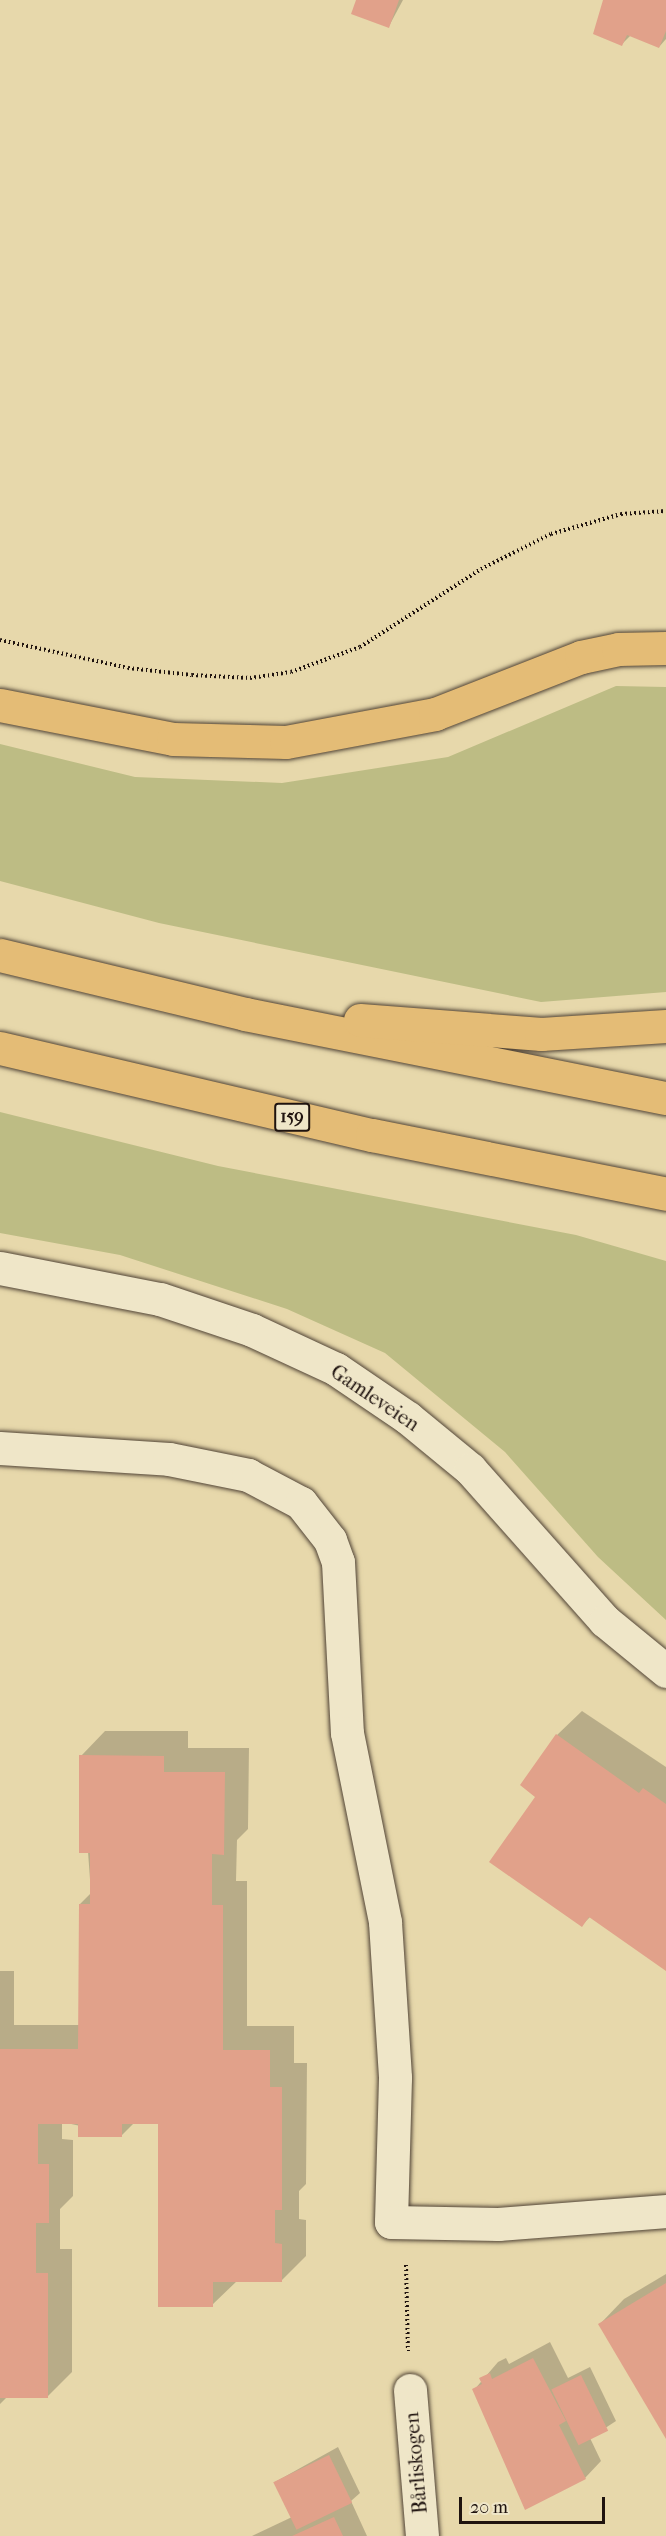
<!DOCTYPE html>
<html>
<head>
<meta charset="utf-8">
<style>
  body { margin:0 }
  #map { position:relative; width:666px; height:2536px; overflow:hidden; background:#e7d8ab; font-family:"IM FELL French Canon",serif }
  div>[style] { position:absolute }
  .green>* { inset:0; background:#bdbc84 }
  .shadow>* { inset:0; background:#0003 }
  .building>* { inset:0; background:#e1a18a; transform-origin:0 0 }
  .path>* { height:4px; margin-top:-2px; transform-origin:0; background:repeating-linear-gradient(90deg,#1f130f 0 1.5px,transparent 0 4.5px) }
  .roads { filter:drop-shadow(0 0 2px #514436) drop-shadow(0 0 2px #514436) }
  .minor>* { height:33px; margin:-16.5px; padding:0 16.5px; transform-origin:16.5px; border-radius:16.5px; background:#efe6c8 }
  .secondary>* { height:33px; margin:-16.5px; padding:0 16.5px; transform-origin:16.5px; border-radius:16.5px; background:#efe6c8 }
  .motorway>* { height:33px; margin:-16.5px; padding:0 16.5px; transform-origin:16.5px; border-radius:16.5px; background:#e4bc76 }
  span { translate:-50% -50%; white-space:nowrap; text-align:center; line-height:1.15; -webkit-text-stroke:4.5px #efe6c8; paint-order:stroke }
  .shield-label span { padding:2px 4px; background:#efe6c8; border:2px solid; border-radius:4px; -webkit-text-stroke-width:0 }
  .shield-label { font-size:18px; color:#1f130f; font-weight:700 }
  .street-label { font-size:20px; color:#1f130f }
  .scale { position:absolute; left:459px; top:2497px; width:146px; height:27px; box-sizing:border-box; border:3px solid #1f130f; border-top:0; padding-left:8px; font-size:18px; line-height:21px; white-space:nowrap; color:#1f130f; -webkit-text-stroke:4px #efe6c8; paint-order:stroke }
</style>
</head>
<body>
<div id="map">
  <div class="green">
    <div style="clip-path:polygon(616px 686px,666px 687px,666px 992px,541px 1002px,159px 923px,0 881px,0 744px,135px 777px,282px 783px,448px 757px)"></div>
    <div style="clip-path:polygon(0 1112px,218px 1166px,576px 1235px,666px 1261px,666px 1620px,598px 1557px,505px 1452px,385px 1353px,287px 1309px,120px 1255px,0 1233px)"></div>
  </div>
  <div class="shadow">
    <div style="clip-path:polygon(358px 0,403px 0,389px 26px)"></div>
    <div style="clip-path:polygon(607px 0,666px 0,666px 39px,659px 47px,631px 35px,622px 44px)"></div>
    <div style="clip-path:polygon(582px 1711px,666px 1767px,666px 1969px,591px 1916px,582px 1925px,537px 1797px,557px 1735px)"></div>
    <div style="clip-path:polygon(105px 1731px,188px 1731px,188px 1748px,249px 1748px,248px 1829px,237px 1840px,236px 1881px,247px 1881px,247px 2026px,294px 2026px,294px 2063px,307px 2063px,306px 2184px,299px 2191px,299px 2219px,306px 2220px,306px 2256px,281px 2281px,237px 2281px,212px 2305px,160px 2123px,134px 2123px,122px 2135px,62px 2122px,62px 2139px,73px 2140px,73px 2196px,60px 2209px,60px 2249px,72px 2249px,72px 2372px,47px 2397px,7px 2397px,0 2404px,0 1971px,14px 1971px,14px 2025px,79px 2025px,80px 1904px,91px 1893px,81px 1756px)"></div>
    <div style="clip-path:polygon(666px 2274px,666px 2436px,600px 2324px,624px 2299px)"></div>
    <div style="clip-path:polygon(550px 2342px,568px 2378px,590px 2367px,616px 2421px,590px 2438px,601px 2461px,585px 2478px,526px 2508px,474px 2390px,498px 2362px,506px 2358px,509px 2364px)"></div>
    <div style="clip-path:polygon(338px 2447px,360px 2493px,351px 2501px,367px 2536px,252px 2536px,292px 2517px,275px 2482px)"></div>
  </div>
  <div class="building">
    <div style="clip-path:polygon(356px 0,399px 0,389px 28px,351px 14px)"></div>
    <div style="clip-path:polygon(603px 0,666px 0,666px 31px,659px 48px,627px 35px,622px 46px,593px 34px)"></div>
    <div style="clip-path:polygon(556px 1734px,639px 1793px,643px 1788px,666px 1804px,666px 1971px,589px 1917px,582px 1927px,489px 1862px,535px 1797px,520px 1785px)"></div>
    <div style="clip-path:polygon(79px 1755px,164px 1756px,164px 1772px,225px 1772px,224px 1855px,212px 1854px,212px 1905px,223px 1905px,223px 2050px,270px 2050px,270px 2087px,282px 2087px,282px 2210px,275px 2210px,275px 2243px,282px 2244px,282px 2282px,213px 2282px,213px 2307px,158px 2307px,158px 2124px,122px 2124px,122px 2137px,78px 2137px,78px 2124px,38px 2124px,38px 2164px,49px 2164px,49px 2223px,36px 2223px,36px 2273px,48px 2273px,48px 2398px,0 2398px,0 2049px,78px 2049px,79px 1904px,90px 1904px,90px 1853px,79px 1853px)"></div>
    <div style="clip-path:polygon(666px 2283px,666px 2439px,598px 2324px)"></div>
    <div style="clip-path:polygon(533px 2358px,566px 2421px,559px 2425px,586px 2479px,525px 2510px,472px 2389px,482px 2384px,479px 2378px,490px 2373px,492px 2379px)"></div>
    <div style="left:581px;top:2375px;width:62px;height:33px;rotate:64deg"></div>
    <div style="left:329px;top:2455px;width:53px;height:62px;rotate:64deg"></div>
    <div style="clip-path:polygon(334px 2517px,343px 2536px,292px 2536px)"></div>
  </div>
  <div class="path">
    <div style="left:0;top:640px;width:131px;rotate:12.3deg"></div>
    <div style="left:128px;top:668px;width:64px;rotate:6.2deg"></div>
    <div style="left:192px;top:675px;width:58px;rotate:3deg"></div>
    <div style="left:250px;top:678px;width:41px;rotate:-8.3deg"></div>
    <div style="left:291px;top:672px;width:73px;rotate:-19.9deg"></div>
    <div style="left:360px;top:647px;width:144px;rotate:-32.8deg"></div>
    <div style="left:481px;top:569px;width:78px;rotate:-26.6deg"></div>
    <div style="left:551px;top:534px;width:73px;rotate:-15.9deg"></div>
    <div style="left:621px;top:514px;width:45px;rotate:-3.8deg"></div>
    <div style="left:406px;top:2265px;width:86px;rotate:88.7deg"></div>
  </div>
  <div class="roads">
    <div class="minor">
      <div style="left:0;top:1448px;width:169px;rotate:3.7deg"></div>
      <div style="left:169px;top:1459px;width:81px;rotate:11.4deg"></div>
      <div style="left:248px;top:1475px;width:60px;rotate:27.8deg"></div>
      <div style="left:301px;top:1503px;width:47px;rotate:51.9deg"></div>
      <div style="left:330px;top:1540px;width:23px;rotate:70deg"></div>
      <div style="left:338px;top:1562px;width:171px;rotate:87deg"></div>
      <div style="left:347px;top:1733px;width:193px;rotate:78.6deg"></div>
      <div style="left:385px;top:1922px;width:156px;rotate:86.3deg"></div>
      <div style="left:395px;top:2078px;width:144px;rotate:91.6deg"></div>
      <div style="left:391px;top:2222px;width:107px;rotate:1.1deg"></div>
      <div style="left:498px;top:2224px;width:169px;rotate:-4.4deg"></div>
      <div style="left:410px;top:2390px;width:146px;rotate:85.3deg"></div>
    </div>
    <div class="secondary">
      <div style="left:0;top:1268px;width:163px;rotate:11deg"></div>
      <div style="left:160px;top:1299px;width:97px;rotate:18.6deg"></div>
      <div style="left:252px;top:1330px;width:93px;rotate:24.9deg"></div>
      <div style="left:336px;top:1369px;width:87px;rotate:34.2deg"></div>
      <div style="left:408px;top:1418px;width:80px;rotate:39.4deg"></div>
      <div style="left:470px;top:1469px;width:203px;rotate:48.4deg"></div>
      <div style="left:605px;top:1621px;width:79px;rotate:39.3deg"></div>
    </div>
    <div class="motorway">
      <div style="left:0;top:705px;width:176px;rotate:11.1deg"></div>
      <div style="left:173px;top:739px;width:113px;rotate:1.5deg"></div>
      <div style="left:286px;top:742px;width:152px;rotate:-10.6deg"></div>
      <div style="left:435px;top:714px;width:157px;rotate:-21.3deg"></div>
      <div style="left:581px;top:657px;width:38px;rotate:-12deg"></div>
      <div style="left:618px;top:649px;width:48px;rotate:-1.2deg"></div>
      <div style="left:0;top:955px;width:252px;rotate:13.5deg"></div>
      <div style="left:245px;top:1014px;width:429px;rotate:11.3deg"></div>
      <div style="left:360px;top:1020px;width:182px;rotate:4.4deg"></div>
      <div style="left:541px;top:1034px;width:125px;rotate:-3.7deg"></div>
      <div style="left:0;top:1048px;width:382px;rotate:13.2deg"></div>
      <div style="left:372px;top:1135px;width:300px;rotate:11.3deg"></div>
    </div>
  </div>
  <div class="shield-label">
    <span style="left:292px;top:1117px">159</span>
  </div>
  <div class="street-label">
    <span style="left:375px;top:1398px;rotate:34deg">Gamleveien</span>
    <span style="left:416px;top:2463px;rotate:-95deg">Bårliskogen</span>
  </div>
  <div class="scale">20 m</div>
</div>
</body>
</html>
